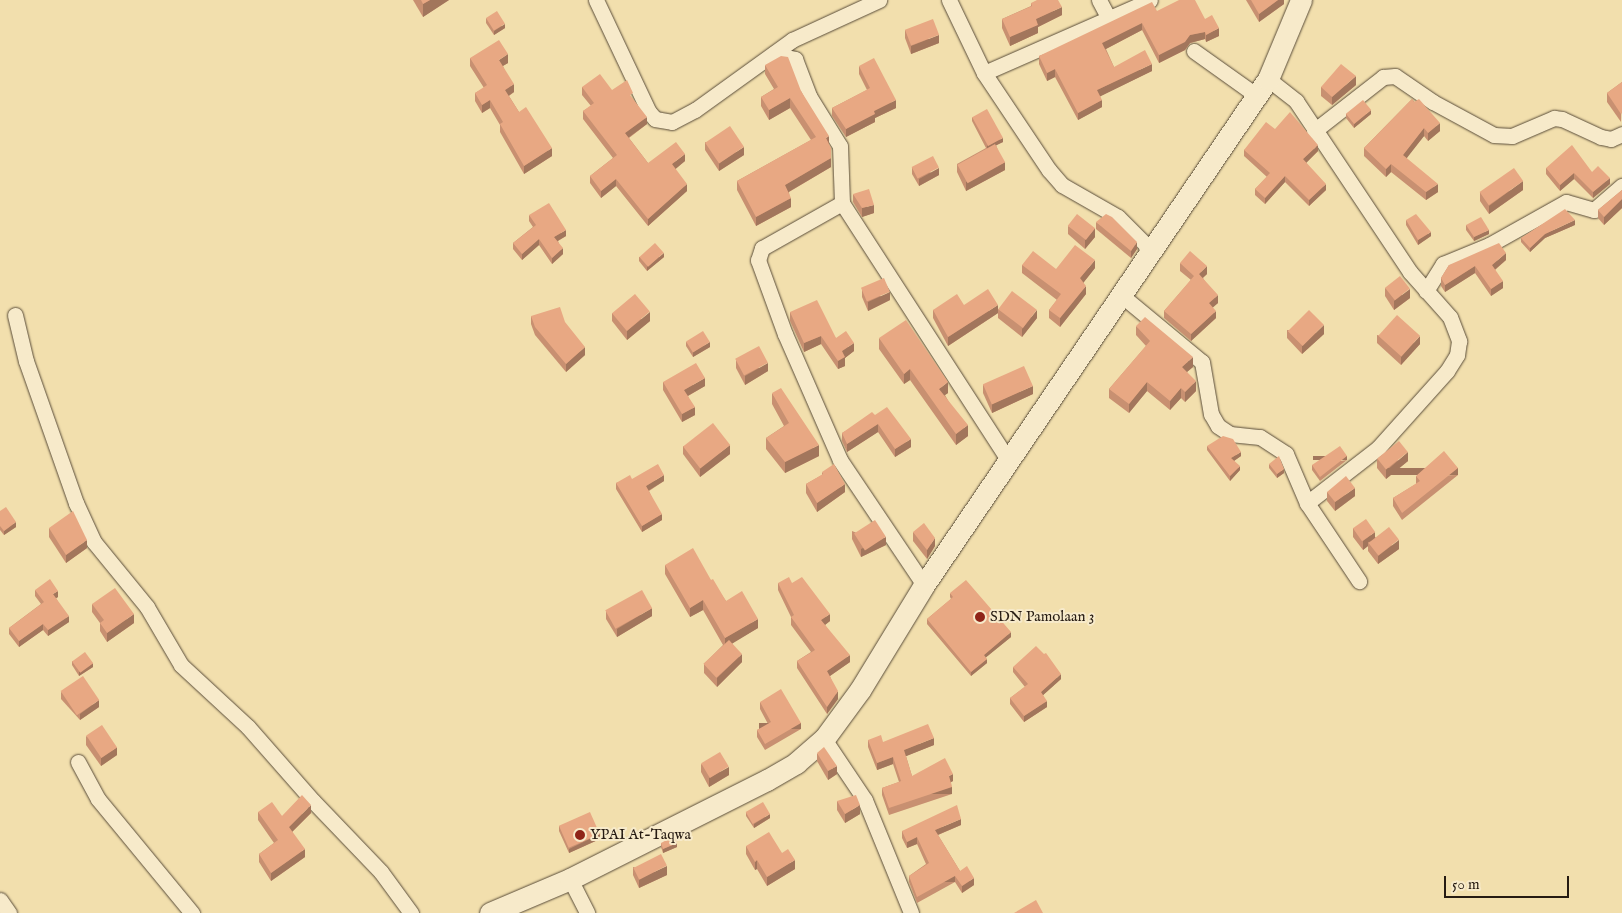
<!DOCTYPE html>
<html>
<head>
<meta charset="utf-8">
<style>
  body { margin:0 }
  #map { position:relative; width:1622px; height:913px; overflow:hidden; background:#f2dfad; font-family:"IM FELL English",serif }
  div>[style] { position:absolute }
  .roads { filter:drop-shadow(0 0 1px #594c39) drop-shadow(0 0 1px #594c39) }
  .street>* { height:15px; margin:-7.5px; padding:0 7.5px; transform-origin:7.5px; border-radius:7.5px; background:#f7eaca }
  .secondary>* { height:21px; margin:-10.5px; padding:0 10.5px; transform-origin:10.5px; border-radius:10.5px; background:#f7eaca }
  .wall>* { inset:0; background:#c89071 }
  .shaded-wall>* { inset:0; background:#a2765c; transform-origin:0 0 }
  .building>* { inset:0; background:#e8a883; transform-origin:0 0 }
  .dots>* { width:14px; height:14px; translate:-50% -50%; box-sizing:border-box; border:2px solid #f7eaca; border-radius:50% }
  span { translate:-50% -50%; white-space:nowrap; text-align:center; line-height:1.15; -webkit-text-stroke:4px #f7eaca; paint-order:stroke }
  .poi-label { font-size:15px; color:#261b12 }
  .left { translate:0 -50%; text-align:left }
  .scale { position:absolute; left:1444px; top:876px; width:125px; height:22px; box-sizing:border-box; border:2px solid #261b12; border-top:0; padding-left:6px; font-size:15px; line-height:18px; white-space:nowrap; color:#261b12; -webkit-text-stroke:4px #f7eaca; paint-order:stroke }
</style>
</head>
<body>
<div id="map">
  <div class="roads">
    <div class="street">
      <div style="left:596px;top:0;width:124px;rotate:64.7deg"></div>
      <div style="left:649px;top:112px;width:9px;rotate:49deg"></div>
      <div style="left:655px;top:119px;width:17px;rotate:10deg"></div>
      <div style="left:672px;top:122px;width:26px;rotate:-28deg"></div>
      <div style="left:695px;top:110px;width:120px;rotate:-35.8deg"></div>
      <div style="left:792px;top:40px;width:96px;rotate:-24.7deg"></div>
      <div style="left:949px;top:0;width:81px;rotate:64.4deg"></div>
      <div style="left:984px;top:73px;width:117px;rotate:56.2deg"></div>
      <div style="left:1049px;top:170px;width:20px;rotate:49deg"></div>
      <div style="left:1062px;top:185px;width:64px;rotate:29.7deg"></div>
      <div style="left:1118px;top:217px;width:40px;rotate:45deg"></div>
      <div style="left:1146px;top:245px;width:10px;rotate:84deg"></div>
      <div style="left:1099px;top:0;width:19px;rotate:62deg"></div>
      <div style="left:1194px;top:51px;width:76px;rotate:35.4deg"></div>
      <div style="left:773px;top:54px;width:23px;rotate:13deg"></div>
      <div style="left:795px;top:59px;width:40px;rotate:69deg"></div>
      <div style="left:809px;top:96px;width:59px;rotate:58.2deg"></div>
      <div style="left:840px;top:146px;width:57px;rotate:88deg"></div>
      <div style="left:842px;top:203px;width:307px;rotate:57.1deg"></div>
      <div style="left:984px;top:73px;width:181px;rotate:-23.7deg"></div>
      <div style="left:1268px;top:79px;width:36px;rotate:38deg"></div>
      <div style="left:1296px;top:101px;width:206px;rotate:56.3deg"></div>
      <div style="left:1410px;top:272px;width:60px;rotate:48.4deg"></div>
      <div style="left:1450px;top:317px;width:26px;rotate:69deg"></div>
      <div style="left:1459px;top:341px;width:14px;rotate:98deg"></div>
      <div style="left:1457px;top:355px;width:19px;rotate:122deg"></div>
      <div style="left:1447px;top:371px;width:103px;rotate:131.9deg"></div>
      <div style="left:1378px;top:448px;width:90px;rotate:142.2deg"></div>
      <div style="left:1314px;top:131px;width:88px;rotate:-38deg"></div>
      <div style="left:1383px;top:77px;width:12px;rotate:-5deg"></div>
      <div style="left:1395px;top:76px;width:46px;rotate:34.4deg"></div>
      <div style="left:1433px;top:102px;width:69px;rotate:28.4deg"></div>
      <div style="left:1494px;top:135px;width:18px;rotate:3deg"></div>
      <div style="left:1512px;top:136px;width:46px;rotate:-23.2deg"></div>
      <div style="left:1554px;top:118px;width:8px;rotate:7deg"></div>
      <div style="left:1562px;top:119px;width:43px;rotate:24.8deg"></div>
      <div style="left:1601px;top:137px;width:10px;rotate:11deg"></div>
      <div style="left:1611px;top:139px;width:12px;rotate:-24deg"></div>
      <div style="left:842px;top:203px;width:92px;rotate:150.6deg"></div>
      <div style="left:762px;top:248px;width:13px;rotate:108deg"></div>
      <div style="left:758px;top:260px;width:79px;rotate:70deg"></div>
      <div style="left:785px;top:334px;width:137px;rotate:66.4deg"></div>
      <div style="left:840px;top:460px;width:151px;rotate:56.1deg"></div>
      <div style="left:1426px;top:291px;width:32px;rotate:-58deg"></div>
      <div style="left:1443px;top:264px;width:50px;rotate:-22.4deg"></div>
      <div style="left:1489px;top:245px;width:88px;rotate:-29.2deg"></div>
      <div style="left:1566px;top:202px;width:29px;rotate:16deg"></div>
      <div style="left:1594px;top:210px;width:37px;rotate:-41deg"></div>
      <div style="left:1121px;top:295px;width:105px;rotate:39.6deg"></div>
      <div style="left:1202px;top:362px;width:53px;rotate:80.2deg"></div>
      <div style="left:1211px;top:414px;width:14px;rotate:60deg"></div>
      <div style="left:1218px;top:426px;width:14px;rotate:34deg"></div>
      <div style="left:1230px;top:434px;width:30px;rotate:6deg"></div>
      <div style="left:1260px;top:437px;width:31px;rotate:33deg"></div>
      <div style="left:1286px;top:454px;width:53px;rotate:66.8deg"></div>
      <div style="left:1307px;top:503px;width:94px;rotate:56.3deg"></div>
      <div style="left:15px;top:315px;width:47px;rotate:76.6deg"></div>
      <div style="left:26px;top:361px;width:151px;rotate:70.6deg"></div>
      <div style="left:76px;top:503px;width:43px;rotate:65.2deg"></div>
      <div style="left:94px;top:542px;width:84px;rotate:50.8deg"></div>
      <div style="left:147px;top:607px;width:67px;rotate:59.6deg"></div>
      <div style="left:181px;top:665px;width:91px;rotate:42.8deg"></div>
      <div style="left:248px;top:727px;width:98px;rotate:48.7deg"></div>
      <div style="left:313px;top:801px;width:98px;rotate:46.2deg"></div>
      <div style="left:381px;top:872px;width:51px;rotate:53.8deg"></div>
      <div style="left:824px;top:739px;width:73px;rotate:56.1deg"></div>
      <div style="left:865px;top:800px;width:122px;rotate:67.8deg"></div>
      <div style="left:78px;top:762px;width:42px;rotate:61.6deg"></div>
      <div style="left:98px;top:799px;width:148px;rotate:50.5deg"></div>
      <div style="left:570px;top:879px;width:38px;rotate:63deg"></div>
      <div style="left:0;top:900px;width:16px;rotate:55deg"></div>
    </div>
    <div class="secondary">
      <div style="left:490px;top:913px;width:87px;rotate:-23deg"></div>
      <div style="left:570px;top:879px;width:220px;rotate:-26.7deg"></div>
      <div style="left:767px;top:780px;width:34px;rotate:-30deg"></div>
      <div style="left:796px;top:763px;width:37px;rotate:-41deg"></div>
      <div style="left:824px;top:739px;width:61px;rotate:-53.7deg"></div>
      <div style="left:860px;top:690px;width:123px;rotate:-58.6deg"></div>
      <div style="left:924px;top:585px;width:612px;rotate:-55.79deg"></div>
      <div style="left:1268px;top:79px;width:86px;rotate:-67.3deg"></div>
    </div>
  </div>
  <div class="wall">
    <div style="clip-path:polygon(413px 0,449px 0,423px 17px)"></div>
    <div style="clip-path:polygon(1246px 0,1284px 0,1284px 4px,1259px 22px)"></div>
    <div style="clip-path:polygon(1031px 3px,1062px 15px,1038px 27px,1038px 33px,1010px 46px,1002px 28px,1002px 19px,1031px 6px)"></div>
    <div style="clip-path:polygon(1157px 11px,1205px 19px,1219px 36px,1206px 42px,1205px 39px,1190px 43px,1185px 50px,1159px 63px,1142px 30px,1106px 49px,1114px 67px,1152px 71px,1100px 96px,1102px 107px,1078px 120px,1055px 77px,1047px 81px,1039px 64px,1039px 56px)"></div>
    <div style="clip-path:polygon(486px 18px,505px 28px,494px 35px,486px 23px)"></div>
    <div style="clip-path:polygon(905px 30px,939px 43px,911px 54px,905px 38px)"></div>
    <div style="clip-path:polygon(470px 58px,508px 63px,503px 66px,514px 92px,509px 96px,519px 112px,552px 156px,524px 174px,500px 132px,500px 125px,490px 108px,482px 113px,475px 101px,475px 93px,484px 88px,470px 66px)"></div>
    <div style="clip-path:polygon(765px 65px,801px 91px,829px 144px,831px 167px,789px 192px,791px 207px,756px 226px,737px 190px,737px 181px,811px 140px,790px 108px,769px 120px,761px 106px,761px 97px,774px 89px,765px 74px)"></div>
    <div style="clip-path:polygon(859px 66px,896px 108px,875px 118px,875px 122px,846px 137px,832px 116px,832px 108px,867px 90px,859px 74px)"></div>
    <div style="clip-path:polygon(1622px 82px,1621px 122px,1607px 102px,1607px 93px)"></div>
    <div style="clip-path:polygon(1356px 85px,1332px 105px,1321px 96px,1321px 87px)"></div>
    <div style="clip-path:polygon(582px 87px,612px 90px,633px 99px,647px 124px,629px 138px,648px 163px,685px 161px,675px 169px,687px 191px,648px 226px,616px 186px,601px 198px,590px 183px,590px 176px,613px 158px,583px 119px,583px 111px,591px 106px,582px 95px)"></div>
    <div style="clip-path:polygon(1412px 99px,1440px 131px,1428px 141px,1424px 136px,1406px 158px,1438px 192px,1426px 200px,1391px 172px,1386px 177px,1364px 156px,1364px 148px)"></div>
    <div style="clip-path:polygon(1346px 114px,1371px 114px,1354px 128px,1346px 118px)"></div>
    <div style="clip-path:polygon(972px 117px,1003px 142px,996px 145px,1005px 170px,966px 191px,957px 172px,957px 164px,986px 148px,972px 121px)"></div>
    <div style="clip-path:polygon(1275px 129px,1318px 151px,1306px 163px,1326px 190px,1309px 206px,1285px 182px,1265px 204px,1255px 195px,1255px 189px,1267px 177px,1244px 156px,1244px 150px)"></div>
    <div style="clip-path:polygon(705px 142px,744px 155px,719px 171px,705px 150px)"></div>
    <div style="clip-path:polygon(912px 167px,939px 175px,919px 186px,912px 174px)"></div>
    <div style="clip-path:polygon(1546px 168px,1592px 172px,1610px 184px,1593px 198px,1574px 179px,1560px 191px,1546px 174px)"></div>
    <div style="clip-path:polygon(1523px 190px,1489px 214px,1480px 201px,1480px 192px)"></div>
    <div style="clip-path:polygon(1622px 190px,1622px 208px,1604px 225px,1598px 218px,1598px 210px)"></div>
    <div style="clip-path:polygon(853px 194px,874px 213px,862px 217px,853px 202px)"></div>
    <div style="clip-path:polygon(529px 215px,566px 236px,558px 241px,563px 254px,552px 264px,539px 245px,522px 260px,513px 249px,513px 243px,533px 227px,529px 221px)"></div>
    <div style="clip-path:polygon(1406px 220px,1431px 236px,1418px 245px,1406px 225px)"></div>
    <div style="clip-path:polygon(1096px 222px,1137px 249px,1131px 258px,1096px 229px)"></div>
    <div style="clip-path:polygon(1466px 225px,1489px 234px,1474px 241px,1466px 230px)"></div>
    <div style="clip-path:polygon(1575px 225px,1545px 238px,1530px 252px,1521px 242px,1521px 238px)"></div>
    <div style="clip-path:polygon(1068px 226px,1095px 237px,1085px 249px,1068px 234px)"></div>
    <div style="clip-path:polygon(639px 257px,664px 257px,647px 271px,639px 261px)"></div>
    <div style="clip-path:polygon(1506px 260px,1495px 270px,1503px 288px,1491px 296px,1475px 273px,1445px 292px,1441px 286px,1441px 278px,1449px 265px)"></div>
    <div style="clip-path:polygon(1180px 263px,1207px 274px,1203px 278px,1218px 303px,1212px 307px,1216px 318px,1191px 341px,1164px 318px,1164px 311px,1191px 280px,1180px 271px)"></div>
    <div style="clip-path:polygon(1022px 265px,1056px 269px,1095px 268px,1083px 283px,1086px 294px,1060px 327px,1049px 318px,1049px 310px,1057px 300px,1022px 273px)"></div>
    <div style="clip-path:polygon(1385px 288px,1410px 298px,1394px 310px,1385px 296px)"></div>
    <div style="clip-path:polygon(862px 289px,890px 300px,868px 311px,862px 297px)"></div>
    <div style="clip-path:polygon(964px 305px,998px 313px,948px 346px,933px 318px,933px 310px)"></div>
    <div style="clip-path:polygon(998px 309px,1037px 318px,1022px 337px,998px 318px)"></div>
    <div style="clip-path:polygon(790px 312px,836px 338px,854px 351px,845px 358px,845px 366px,838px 369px,821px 344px,804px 352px,790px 321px)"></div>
    <div style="clip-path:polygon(612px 313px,650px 321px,627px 340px,612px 321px)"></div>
    <div style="clip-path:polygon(531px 316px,585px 355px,566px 372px,535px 335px,531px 324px)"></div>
    <div style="clip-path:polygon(1136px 326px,1193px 367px,1187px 372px,1196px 391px,1185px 402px,1181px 398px,1170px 410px,1147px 391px,1129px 413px,1109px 398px,1109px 389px,1146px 346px,1136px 335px)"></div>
    <div style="clip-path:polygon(1287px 330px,1324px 334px,1302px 354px,1287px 338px)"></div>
    <div style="clip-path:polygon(1377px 335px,1420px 344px,1401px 365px,1377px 343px)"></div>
    <div style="clip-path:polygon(879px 338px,948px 393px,945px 395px,968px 436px,956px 445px,910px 380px,904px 384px,879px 349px)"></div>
    <div style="clip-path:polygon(686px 342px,710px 347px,693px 357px,686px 346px)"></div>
    <div style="clip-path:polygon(736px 360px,768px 371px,745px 385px,736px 368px)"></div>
    <div style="clip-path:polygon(663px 382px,705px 386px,688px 396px,695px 415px,682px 422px,663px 390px)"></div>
    <div style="clip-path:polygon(983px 385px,1033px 394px,992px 413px,983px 393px)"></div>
    <div style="clip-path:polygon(772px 393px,819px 456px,785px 473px,766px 449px,766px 438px,784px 426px,772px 404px)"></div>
    <div style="clip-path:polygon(875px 415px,911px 447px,895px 457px,878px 432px,847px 452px,842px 441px,842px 433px)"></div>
    <div style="clip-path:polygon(683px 446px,730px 454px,700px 477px,683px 454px)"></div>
    <div style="clip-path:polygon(1207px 446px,1241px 456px,1234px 461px,1240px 470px,1230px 481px,1207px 450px)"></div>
    <div style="clip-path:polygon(1377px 459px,1408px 461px,1386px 479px,1377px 468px)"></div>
    <div style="clip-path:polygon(1347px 460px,1320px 481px,1312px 470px,1312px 465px)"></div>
    <div style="clip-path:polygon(1269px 464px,1284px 473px,1277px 478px,1269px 468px)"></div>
    <div style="clip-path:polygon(822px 472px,845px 492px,817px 512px,806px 493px,806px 484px,822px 475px)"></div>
    <div style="clip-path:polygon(1458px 475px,1402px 520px,1393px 506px,1393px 498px,1416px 484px,1416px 476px)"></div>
    <div style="clip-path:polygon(632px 479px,664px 481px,649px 491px,662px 520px,642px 532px,616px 489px,616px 483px)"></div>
    <div style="clip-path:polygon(1327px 492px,1355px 496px,1335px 511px,1327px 501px)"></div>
    <div style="clip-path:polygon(0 511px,16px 527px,4px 535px,0 530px)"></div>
    <div style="clip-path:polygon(49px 528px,87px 548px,66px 563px,49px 537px)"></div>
    <div style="clip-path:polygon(1353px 528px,1375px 537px,1399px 549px,1378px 564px,1368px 551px,1368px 546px,1363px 550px,1353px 537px)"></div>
    <div style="clip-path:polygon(852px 531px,886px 545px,861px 557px,852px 539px)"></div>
    <div style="clip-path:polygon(913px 532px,935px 546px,927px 559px,913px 541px)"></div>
    <div style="clip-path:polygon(665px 565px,711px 580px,726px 601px,758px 628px,732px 643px,742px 662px,717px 687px,704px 673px,704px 664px,723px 645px,703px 610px,690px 617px,665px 574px)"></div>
    <div style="clip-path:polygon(778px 583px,792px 583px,830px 621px,825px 625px,850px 662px,830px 676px,838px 699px,827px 714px,797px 668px,797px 661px,811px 652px,791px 625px,791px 617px,778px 590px)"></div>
    <div style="clip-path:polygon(35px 590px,58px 597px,56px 598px,69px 622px,48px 636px,43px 630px,19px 647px,9px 634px,9px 628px,41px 604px,35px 596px)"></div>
    <div style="clip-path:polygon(950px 593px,1011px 637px,986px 657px,987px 663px,971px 676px,927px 624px,927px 619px,951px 599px,950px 597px)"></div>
    <div style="clip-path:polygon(92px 604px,134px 623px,107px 642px,100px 631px,100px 623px,92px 612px)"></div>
    <div style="clip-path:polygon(606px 611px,652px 616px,617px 637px,606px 619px)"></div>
    <div style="clip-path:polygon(72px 661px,93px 667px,79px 676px,72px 665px)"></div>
    <div style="clip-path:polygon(1013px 667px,1061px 679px,1043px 695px,1047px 707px,1024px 722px,1010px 704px,1010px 698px,1025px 687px,1013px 672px)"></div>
    <div style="clip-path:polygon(61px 692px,99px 707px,80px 720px,61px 699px)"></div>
    <div style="clip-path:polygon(760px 702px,801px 729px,765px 750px,757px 737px,757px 730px,768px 724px,760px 709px)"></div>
    <div style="clip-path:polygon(86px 736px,117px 755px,101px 766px,86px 745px)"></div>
    <div style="clip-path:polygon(868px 740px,883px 742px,934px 745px,906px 756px,912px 776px,953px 781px,951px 782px,952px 794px,889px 815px,882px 795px,882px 788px,899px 782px,893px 764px,877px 770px,868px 747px)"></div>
    <div style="clip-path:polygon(817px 753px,837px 774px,828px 780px,817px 761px)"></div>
    <div style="clip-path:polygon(701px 764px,729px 775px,709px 787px,701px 772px)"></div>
    <div style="clip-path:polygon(837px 801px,860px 814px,845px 823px,837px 810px)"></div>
    <div style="clip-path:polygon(258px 812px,282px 816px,311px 813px,292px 832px,305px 857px,271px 881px,259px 862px,259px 854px,274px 843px,258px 820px)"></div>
    <div style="clip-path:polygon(746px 812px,770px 818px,754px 828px,746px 816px)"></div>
    <div style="clip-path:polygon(961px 825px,938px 835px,960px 871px,974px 885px,962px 893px,955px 882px,917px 903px,909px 882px,909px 876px,926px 864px,917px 844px,907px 848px,902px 838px,902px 831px)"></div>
    <div style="clip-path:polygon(559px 826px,600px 839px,569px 853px,559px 831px)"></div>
    <div style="clip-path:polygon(661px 843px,677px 847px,663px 853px,661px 847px)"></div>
    <div style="clip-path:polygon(746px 846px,782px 853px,795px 869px,767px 886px,757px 869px,755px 870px,746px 854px)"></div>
    <div style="clip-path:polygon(633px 867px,667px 875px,639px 888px,633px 875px)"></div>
  </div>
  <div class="shaded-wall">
    <div style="clip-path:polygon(430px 0,449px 0,423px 17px,423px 4px)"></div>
    <div style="clip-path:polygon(1278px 0,1284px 0,1284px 4px,1259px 22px,1259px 14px)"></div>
    <div style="clip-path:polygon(1062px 7px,1062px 15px,1038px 27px,1038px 33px,1010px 46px,1010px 37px,1036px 19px)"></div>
    <div style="clip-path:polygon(1142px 23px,1142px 30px,1102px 51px,1102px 43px)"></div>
    <div style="clip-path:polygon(505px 24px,505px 28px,494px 35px,494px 31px)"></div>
    <div style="clip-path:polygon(1219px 28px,1219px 36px,1206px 42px,1206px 35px)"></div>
    <div style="clip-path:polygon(1205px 32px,1205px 39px,1190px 43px,1185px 50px,1159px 63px,1159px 55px,1190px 35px)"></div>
    <div style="clip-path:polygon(939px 35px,939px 43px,911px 54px,911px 46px)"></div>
    <div style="clip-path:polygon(508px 54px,508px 63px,499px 68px,499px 60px)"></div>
    <div style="clip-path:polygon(1152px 64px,1152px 71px,1097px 98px,1097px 90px)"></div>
    <div style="clip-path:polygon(1055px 69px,1055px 77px,1047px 81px,1047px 73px)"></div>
    <div style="clip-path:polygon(1356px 76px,1356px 85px,1332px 105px,1332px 97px)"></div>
    <div style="clip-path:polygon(514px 84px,514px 92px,505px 98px,505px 90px)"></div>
    <div style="clip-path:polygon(790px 98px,790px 108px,769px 120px,769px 110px)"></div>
    <div style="clip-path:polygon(490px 100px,490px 108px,482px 113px,482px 105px)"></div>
    <div style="clip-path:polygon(896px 100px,896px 108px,875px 118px,875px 122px,846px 137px,846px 129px,874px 111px)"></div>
    <div style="clip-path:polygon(1102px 100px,1102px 107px,1078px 120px,1078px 113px)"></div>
    <div style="clip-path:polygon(1371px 110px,1371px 114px,1354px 128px,1354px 124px)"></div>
    <div style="clip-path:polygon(647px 117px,647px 124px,625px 140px,625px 133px)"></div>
    <div style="clip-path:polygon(1440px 123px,1440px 131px,1428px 141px,1428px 133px)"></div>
    <div style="clip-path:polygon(1424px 128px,1424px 136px,1403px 163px,1403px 155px)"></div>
    <div style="clip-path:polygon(829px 136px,829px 146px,826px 138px)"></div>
    <div style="clip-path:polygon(1003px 138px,1003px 142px,987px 150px,987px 146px)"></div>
    <div style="clip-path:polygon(1318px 145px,1318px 151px,1303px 166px,1303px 159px)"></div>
    <div style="clip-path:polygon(744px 147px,744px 155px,719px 171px,719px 163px)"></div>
    <div style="clip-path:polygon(552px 148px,552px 156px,524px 174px,524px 166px)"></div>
    <div style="clip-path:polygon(685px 154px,685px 161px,672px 172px,672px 164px)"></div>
    <div style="clip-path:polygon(831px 158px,831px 167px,785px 194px,785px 185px)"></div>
    <div style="clip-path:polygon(1005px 162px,1005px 170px,966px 191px,966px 182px)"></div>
    <div style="clip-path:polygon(1391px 164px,1391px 172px,1386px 177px,1386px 169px)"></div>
    <div style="clip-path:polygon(939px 168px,939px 175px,919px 186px,919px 179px)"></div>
    <div style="clip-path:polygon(1574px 173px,1574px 179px,1560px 191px,1560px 185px)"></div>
    <div style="clip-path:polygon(1285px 176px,1285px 182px,1265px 204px,1265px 198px)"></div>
    <div style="clip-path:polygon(1610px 178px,1610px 184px,1593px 198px,1593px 192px)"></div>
    <div style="clip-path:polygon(616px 179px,616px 186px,601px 198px,601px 191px)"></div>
    <div style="clip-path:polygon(1523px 181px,1523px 190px,1489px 214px,1489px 206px)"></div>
    <div style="clip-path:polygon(687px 184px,687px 191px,648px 226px,648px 219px)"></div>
    <div style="clip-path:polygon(1326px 184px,1326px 190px,1309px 206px,1309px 200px)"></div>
    <div style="clip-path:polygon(1438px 184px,1438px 192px,1426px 200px,1426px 192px)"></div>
    <div style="clip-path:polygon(791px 198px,791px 207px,756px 226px,756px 217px)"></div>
    <div style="clip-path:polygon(1622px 199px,1622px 208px,1604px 225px,1604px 217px)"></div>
    <div style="clip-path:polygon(874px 205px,874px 213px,862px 217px,862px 208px)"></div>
    <div style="clip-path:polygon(1575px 220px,1575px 225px,1545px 238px,1530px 252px,1530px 248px,1545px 234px)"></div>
    <div style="clip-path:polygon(1095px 228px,1095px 237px,1085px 249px,1085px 240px)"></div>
    <div style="clip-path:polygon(566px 230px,566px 236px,554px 243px,554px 237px)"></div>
    <div style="clip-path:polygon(1489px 230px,1489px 234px,1474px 241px,1474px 237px)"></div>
    <div style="clip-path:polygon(1431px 232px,1431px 236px,1418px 245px,1418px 240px)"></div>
    <div style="clip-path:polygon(539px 239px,539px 245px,522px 260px,522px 254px)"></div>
    <div style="clip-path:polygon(1137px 242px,1137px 249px,1131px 258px,1131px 251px)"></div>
    <div style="clip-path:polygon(563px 248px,563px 254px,552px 264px,552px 258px)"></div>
    <div style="clip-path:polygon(664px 253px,664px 257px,647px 271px,647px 267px)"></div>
    <div style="clip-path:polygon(1506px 253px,1506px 260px,1492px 272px,1492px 265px)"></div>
    <div style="clip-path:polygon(1095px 260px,1095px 268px,1080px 287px,1080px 278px)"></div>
    <div style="clip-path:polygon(1207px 266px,1207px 274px,1199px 281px,1199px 274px)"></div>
    <div style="clip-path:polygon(1475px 266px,1475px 273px,1445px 292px,1445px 285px)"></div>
    <div style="clip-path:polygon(1503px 281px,1503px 288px,1491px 296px,1491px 289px)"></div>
    <div style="clip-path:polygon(1086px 286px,1086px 294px,1060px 327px,1060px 318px)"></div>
    <div style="clip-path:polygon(1410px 289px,1410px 298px,1394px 310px,1394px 301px)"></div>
    <div style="clip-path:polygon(890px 292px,890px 300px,868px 311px,868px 302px)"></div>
    <div style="clip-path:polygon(1218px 295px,1218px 303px,1209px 311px,1209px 303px)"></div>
    <div style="clip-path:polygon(998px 305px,998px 313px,948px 346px,948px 337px)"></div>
    <div style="clip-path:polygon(1037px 310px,1037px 318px,1022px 337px,1022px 329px)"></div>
    <div style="clip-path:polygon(1216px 311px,1216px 318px,1191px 341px,1191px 334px)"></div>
    <div style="clip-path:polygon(650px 312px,650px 321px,627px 340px,627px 331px)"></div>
    <div style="clip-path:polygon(1324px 325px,1324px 334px,1302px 354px,1302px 346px)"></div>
    <div style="clip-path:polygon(821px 336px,821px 344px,804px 352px,804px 343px)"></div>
    <div style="clip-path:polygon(1420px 336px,1420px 344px,1401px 365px,1401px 357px)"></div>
    <div style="clip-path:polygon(710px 342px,710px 347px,693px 357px,693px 352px)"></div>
    <div style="clip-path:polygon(854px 343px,854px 351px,845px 358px,845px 366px,838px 369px,838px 361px,842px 351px)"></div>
    <div style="clip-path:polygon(585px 347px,585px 355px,566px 372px,566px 364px)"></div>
    <div style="clip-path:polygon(1193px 357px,1193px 367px,1182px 376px,1182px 367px)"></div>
    <div style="clip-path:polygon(768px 363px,768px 371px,745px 385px,745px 376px)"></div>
    <div style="clip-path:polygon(910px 369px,910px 380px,904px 384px,904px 374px)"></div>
    <div style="clip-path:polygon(705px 378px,705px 386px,684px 398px,684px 390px)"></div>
    <div style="clip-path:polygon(1196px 381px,1196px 391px,1185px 402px,1185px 392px)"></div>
    <div style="clip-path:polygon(948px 382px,948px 393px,939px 399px,939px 389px)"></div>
    <div style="clip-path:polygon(1147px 382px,1147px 391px,1129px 413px,1129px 404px)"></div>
    <div style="clip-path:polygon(1033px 386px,1033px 394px,992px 413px,992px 404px)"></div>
    <div style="clip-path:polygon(1181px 388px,1181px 398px,1170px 410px,1170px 401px)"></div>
    <div style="clip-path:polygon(695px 407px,695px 415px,682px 422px,682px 414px)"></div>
    <div style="clip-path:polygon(878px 424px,878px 432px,847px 452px,847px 444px)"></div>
    <div style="clip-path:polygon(968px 425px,968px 436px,956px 445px,956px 434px)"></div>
    <div style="clip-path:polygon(911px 439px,911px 447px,895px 457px,895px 449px)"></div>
    <div style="clip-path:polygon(730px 445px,730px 454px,700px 477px,700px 468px)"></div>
    <div style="clip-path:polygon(819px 445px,819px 456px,785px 473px,785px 462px)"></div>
    <div style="clip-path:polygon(1241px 452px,1241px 456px,1231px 463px,1231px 458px)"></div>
    <div style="clip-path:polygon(1408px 452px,1408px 461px,1386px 479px,1386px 471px)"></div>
    <div style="left:1347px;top:456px;width:4px;height:34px;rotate:90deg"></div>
    <div style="clip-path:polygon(1240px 466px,1240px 470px,1230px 481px,1230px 476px)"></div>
    <div style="left:1458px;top:468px;width:7px;height:72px;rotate:90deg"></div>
    <div style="clip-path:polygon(1284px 469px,1284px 473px,1277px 478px,1277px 474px)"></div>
    <div style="clip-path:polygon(664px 475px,664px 481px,646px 492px,646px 486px)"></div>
    <div style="clip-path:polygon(845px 484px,845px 492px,817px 512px,817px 503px)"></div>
    <div style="clip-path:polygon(1355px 488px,1355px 496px,1335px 511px,1335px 502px)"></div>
    <div style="clip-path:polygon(662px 514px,662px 520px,642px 532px,642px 526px)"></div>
    <div style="clip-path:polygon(16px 522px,16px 527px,4px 535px,4px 531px)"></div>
    <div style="clip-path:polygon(1375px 532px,1375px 541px,1368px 542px,1368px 546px,1363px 550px,1363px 541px)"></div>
    <div style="clip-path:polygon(886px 537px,886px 545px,861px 557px,861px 549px)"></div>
    <div style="clip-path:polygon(935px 538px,935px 546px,927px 559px,927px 550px)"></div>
    <div style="clip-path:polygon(87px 540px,87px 548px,66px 563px,66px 555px)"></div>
    <div style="clip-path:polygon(1399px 540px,1399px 549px,1378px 564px,1378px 556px)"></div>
    <div style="clip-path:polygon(58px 591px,58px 597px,53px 600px,53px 594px)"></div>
    <div style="clip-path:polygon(703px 600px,703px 610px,690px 617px,690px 608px)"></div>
    <div style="clip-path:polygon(652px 608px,652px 616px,617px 637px,617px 629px)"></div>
    <div style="clip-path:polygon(134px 614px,134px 623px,107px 642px,107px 633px)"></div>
    <div style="clip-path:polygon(830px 614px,830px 621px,821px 628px,821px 620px)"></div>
    <div style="clip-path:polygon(69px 616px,69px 622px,48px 636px,48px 630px)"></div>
    <div style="clip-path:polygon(758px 619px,758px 628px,725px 648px,725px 638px)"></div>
    <div style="clip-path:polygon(43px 624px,43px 630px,19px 647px,19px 641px)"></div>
    <div style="clip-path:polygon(1011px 632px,1011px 637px,984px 659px,984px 655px)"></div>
    <div style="clip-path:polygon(742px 654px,742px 662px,717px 687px,717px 678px)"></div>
    <div style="clip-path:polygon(850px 655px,850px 662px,827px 678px,827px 671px)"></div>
    <div style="clip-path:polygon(987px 659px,987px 663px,971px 676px,971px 672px)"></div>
    <div style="clip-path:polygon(93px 663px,93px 667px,79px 676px,79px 672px)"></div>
    <div style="clip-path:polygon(1061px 674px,1061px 679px,1041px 697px,1041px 692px)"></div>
    <div style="clip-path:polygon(838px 691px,838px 699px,827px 714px,827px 707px)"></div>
    <div style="clip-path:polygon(99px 700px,99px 707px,80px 720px,80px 714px)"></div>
    <div style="clip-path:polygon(1047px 701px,1047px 707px,1024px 722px,1024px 716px)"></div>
    <div style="left:801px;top:723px;width:6px;height:42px;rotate:90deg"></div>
    <div style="clip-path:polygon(934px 738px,934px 745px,904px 757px,904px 750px)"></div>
    <div style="clip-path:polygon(117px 747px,117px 755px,101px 766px,101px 758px)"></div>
    <div style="clip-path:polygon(893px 757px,893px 764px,877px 770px,877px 763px)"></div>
    <div style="clip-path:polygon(837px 766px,837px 774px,828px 780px,828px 771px)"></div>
    <div style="clip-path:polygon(729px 767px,729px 775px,709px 787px,709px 778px)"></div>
    <div style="clip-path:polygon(953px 774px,953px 781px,949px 783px,949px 776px)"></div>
    <div style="left:952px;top:787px;width:7px;height:66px;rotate:90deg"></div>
    <div style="clip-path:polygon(311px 805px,311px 813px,289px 835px,289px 827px)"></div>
    <div style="clip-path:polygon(860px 805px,860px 814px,845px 823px,845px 814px)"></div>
    <div style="clip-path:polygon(770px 814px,770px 818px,754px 828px,754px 824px)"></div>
    <div style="clip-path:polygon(961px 819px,961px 825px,935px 836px,935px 830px)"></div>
    <div style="clip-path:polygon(600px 834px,600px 839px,569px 853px,569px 849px)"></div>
    <div style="clip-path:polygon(917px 837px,917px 844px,907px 848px,907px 842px)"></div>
    <div style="clip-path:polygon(677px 843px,677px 847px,663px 853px,663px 849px)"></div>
    <div style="clip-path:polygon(305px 849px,305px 857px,271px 881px,271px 873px)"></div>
    <div style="clip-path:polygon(757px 860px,757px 869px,755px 870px,755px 862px)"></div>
    <div style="clip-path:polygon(795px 860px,795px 869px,767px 886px,767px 877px)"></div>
    <div style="clip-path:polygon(667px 866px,667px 875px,639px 888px,639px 879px)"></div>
    <div style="left:955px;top:876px;width:6px;height:43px;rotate:90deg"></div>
    <div style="clip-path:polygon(974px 878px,974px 885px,962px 893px,962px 886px)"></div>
  </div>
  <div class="building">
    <div style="clip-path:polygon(421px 0,430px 0,423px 4px)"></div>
    <div style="clip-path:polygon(1037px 0,1058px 0,1062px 7px,1036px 19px,1038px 25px,1010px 37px,1002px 19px,1032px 6px,1031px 3px)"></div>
    <div style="clip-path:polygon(1179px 0,1195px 0,1205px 19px,1212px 15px,1219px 28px,1206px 35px,1205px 32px,1190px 35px,1185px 42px,1159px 55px,1142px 23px,1102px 43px,1114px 67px,1145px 50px,1152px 64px,1097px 90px,1102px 100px,1078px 113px,1055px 69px,1047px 73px,1039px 56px,1152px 2px,1157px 11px)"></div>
    <div style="clip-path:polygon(1251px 0,1278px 0,1259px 14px)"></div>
    <div style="left:497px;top:11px;width:15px;height:13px;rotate:58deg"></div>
    <div style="left:933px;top:19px;width:17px;height:30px;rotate:69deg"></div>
    <div style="clip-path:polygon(499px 40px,508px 54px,499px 60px,514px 84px,505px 90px,519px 112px,526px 107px,552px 148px,524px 166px,500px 124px,503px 122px,490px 100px,482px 105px,475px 93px,487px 85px,470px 58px)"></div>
    <div style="clip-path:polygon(781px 56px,788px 57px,801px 91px,829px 136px,826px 138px,831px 148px,831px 158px,785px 185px,791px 198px,756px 217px,737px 181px,816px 137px,790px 98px,769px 110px,761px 97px,778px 87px,765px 65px)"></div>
    <div style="clip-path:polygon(874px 58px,896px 100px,874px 111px,875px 114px,846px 129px,832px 108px,870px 88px,859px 66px)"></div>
    <div style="clip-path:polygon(1341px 64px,1356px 76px,1332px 97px,1321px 87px)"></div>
    <div style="clip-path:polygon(600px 74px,612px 90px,627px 80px,633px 93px,630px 95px,647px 117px,625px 133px,648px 163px,676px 142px,685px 154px,672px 164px,687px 184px,648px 219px,616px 179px,601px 191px,590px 176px,617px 155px,583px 111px,594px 103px,582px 87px)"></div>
    <div style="clip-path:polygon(1622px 82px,1622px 113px,1621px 114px,1607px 93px)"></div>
    <div style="clip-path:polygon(1412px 99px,1414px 102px,1419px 99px,1440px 123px,1428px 133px,1424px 128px,1403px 155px,1438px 184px,1426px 192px,1391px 164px,1386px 169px,1364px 148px)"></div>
    <div style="left:1363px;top:100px;width:13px;height:22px;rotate:51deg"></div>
    <div style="left:987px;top:109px;width:33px;height:17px;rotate:61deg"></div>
    <div style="clip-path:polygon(1290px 112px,1318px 145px,1303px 159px,1326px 184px,1309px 200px,1285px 176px,1265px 198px,1255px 189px,1270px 173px,1244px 150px,1266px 122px,1275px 129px)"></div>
    <div style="left:730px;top:126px;width:25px;height:30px;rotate:56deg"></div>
    <div style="left:995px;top:144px;width:21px;height:43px;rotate:61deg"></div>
    <div style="clip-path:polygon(1572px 145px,1592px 172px,1598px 166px,1610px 178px,1593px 192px,1574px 173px,1560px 185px,1546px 168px)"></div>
    <div style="left:933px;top:156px;width:13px;height:24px;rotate:63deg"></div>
    <div style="left:1514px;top:168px;width:16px;height:42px;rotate:55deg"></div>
    <div style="clip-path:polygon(869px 189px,874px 205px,862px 208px,853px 194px)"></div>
    <div style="clip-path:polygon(1622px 190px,1622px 199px,1604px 217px,1598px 210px)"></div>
    <div style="clip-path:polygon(549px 203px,566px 230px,554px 237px,563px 248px,552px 258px,539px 239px,522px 254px,513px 243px,536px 225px,529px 215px)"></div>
    <div style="clip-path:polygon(1565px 209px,1575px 220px,1545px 234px,1530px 248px,1521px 238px)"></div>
    <div style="left:1077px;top:214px;width:23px;height:15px;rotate:38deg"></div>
    <div style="clip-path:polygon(1106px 214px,1112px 217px,1137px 242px,1131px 251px,1096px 222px)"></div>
    <div style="clip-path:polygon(1416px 214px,1431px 232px,1418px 240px,1406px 220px)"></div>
    <div style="clip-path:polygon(1481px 217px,1489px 230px,1474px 237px,1466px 225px)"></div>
    <div style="left:655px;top:243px;width:13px;height:21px;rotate:48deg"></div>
    <div style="clip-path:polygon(1499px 243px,1506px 253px,1492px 265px,1503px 281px,1491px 289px,1475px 266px,1445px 285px,1441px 278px,1449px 265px)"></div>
    <div style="clip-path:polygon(1075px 245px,1095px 260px,1080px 278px,1086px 286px,1060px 318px,1049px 310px,1061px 294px,1022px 265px,1033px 251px,1056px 269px)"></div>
    <div style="clip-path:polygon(1190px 251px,1207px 266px,1199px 274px,1218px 295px,1209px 303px,1216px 311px,1191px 334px,1164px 311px,1194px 276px,1180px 263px)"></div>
    <div style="left:1400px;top:276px;width:16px;height:19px;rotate:52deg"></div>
    <div style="left:884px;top:278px;width:15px;height:25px;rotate:67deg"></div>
    <div style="clip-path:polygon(988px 289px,998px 305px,948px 337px,933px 310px,957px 294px,964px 305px)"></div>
    <div style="left:1012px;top:291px;width:31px;height:23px;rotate:37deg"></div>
    <div style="left:635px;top:294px;width:23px;height:30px;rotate:50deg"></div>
    <div style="clip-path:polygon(817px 300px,836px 338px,846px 331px,854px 343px,842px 351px,845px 357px,838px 361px,821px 336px,804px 343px,790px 312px)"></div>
    <div style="clip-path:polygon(560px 307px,565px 322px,585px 347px,566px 364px,535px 327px,531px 316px)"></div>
    <div style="left:1309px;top:310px;width:21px;height:30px;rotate:45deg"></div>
    <div style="left:1397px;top:315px;width:31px;height:28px;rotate:42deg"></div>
    <div style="clip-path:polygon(1145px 317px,1193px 357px,1182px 367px,1196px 381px,1185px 392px,1181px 388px,1170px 401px,1147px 382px,1129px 404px,1109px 389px,1150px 341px,1136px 326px)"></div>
    <div style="clip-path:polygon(906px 320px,948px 382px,939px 389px,968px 425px,956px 434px,910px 369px,904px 374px,879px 338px)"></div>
    <div style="left:703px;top:331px;width:13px;height:20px;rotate:58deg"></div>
    <div style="left:759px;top:346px;width:19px;height:27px;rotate:62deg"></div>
    <div style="clip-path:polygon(696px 363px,705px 378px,684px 390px,695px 407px,682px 414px,663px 382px)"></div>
    <div style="left:1024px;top:366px;width:22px;height:45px;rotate:66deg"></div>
    <div style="clip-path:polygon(781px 388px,819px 445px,785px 462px,766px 438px,789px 423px,772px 393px)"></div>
    <div style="clip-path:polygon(887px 407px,911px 439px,895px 449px,878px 424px,847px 444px,842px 433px,872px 412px,875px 415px)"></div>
    <div style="left:713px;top:423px;width:28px;height:38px;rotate:52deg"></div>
    <div style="clip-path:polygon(1223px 436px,1233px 439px,1241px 452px,1231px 458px,1240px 466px,1230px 476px,1207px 446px)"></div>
    <div style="left:1399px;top:441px;width:14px;height:28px;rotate:51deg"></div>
    <div style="clip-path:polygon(1340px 446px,1347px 456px,1320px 477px,1312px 465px)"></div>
    <div style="clip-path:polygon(1444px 451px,1458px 468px,1402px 513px,1393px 498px,1420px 481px,1416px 476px)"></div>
    <div style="clip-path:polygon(1279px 456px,1284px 469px,1277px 474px,1269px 464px)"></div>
    <div style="clip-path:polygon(658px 464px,664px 475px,646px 486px,662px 514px,642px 526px,616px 483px,630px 475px,632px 479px)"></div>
    <div style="clip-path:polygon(834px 464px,845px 484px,817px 503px,806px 484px,823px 474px,822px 472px)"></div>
    <div style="clip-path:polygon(1346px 476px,1355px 488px,1335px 502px,1327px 492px)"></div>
    <div style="clip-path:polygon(6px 507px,16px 522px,4px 531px,0 526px,0 511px)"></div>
    <div style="clip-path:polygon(73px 511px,87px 540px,66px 555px,49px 528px)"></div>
    <div style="left:1366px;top:519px;width:16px;height:16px;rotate:55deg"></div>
    <div style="left:875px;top:520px;width:20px;height:25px;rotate:57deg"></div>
    <div style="clip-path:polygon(924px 523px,935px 538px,927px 550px,913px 532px)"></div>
    <div style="left:1389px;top:527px;width:16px;height:26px;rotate:52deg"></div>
    <div style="clip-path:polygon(693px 548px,711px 580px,713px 579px,726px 601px,742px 591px,758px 619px,725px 638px,703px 600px,690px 608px,665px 565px)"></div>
    <div style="clip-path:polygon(789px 577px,792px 583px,802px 577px,830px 614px,821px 620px,850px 655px,827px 671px,838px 691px,827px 707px,797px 661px,815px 650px,791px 617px,794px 615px,778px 583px)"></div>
    <div style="clip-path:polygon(50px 579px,58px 591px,53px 594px,69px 616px,48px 630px,43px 624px,19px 641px,9px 628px,44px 602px,35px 590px)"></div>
    <div style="clip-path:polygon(966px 580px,1011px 632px,984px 655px,987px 659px,971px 672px,927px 619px,953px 597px,950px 593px)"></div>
    <div style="clip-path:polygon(115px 588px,134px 614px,107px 633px,100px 623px,104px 620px,92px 604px)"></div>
    <div style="left:642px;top:590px;width:21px;height:42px;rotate:61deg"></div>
    <div style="left:729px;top:640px;width:19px;height:35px;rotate:47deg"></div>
    <div style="clip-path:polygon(1036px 646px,1044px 654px,1046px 653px,1061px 674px,1041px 692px,1047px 701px,1024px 716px,1010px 698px,1028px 684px,1013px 667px)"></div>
    <div style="left:85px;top:652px;width:14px;height:16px;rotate:54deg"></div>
    <div style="left:83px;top:676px;width:29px;height:27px;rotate:56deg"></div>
    <div style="clip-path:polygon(781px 689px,801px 723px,765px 744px,757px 730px,771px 722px,760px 702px)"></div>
    <div style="clip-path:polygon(928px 724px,934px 738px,904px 750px,912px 776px,945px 758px,953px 774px,949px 776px,952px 787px,889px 808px,882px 788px,904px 780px,901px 781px,893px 757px,877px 763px,868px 740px,881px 735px,883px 742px)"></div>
    <div style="left:102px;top:725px;width:27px;height:19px;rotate:56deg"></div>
    <div style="clip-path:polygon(824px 747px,837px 766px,828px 771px,817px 753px)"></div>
    <div style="left:720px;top:752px;width:17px;height:22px;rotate:59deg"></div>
    <div style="clip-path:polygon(302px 795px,311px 805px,289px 827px,305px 849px,271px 873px,259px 854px,278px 840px,258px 812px,272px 802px,282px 816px)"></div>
    <div style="clip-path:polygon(856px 795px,860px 805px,845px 814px,837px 801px)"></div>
    <div style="left:763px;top:802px;width:14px;height:20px;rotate:60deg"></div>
    <div style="clip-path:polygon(957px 805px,961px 819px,935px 830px,960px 871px,967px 866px,974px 878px,962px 886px,955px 876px,917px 897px,909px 876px,929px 863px,917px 837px,907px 842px,902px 831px)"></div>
    <div style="left:590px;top:812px;width:24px;height:34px;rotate:66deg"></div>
    <div style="clip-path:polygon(769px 832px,782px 853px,788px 849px,795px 860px,767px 877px,757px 860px,755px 862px,746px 846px)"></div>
    <div style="clip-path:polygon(674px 836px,677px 843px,663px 849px,661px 843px)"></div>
    <div style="left:661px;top:854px;width:13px;height:31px;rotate:63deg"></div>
    <div style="clip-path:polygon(1036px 900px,1043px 913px,1014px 913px)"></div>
  </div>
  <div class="dots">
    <div style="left:980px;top:617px;background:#8f2418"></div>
    <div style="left:580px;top:835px;background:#8f2418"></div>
  </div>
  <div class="poi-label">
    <span class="left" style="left:990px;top:617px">SDN Pamolaan 3</span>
    <span class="left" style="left:590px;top:835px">YPAI At-Taqwa</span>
  </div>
  <div class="scale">50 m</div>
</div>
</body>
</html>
